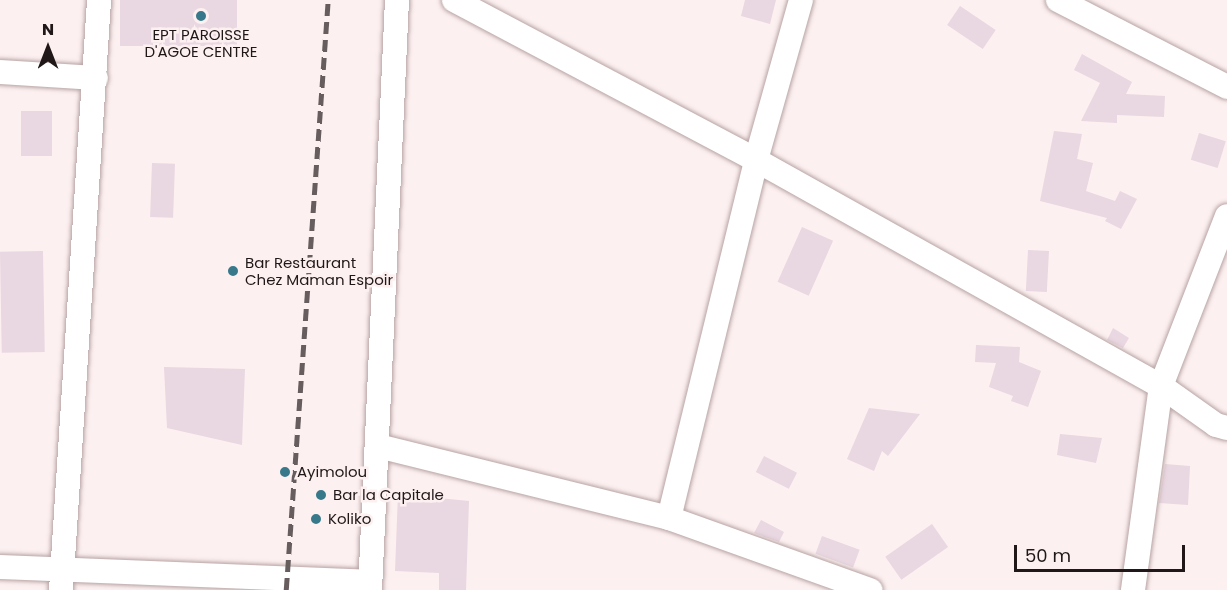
<!DOCTYPE html>
<html>
<head>
<meta charset="utf-8">
<style>
  body { margin:0 }
  #map { position:relative; width:1227px; height:590px; overflow:hidden; background:#fdf0f0; font-family:Poppins,sans-serif }
  div>[style] { position:absolute }
  .building>* { inset:0; background:#e9d7e1; transform-origin:0 0 }
  .roads { filter:drop-shadow(0 0 2px #b7a3a4) drop-shadow(0 0 2px #b7a3a4) }
  .minor>* { height:24px; margin:-12px; padding:0 12px; transform-origin:12px; border-radius:12px; background:#fff }
  .rail>* { height:4.5px; margin-top:-2.25px; transform-origin:0; background:repeating-linear-gradient(90deg,#675d5e 0 12px,transparent 0 18px) }
  .dots>* { width:16px; height:16px; translate:-50% -50%; box-sizing:border-box; border:3px solid #fdf0f0; border-radius:50% }
  span { translate:-50% -50%; white-space:nowrap; text-align:center; line-height:1.15; -webkit-text-stroke:5px #fdf0f0; paint-order:stroke }
  .poi-label { font-size:15px; color:#1f1718 }
  .left { translate:0 -50%; text-align:left }
  .north { position:absolute; left:18px; top:18px; width:60px; height:60px; -webkit-text-stroke:4px #fdf0f0; paint-order:stroke; rotate:0deg; font-size:16px; font-weight:700; line-height:24px; text-align:center; color:#1f1718 }
  .north::after { content:''; display:block; margin:auto; width:21px; height:27px; background:#1f1718; clip-path:polygon(50% 0,100% 100%,50% 72%,0 100%) }
  .scale { position:absolute; left:1014px; top:545px; width:171px; height:27px; box-sizing:border-box; border:3px solid #1f1718; border-top:0; padding-left:8px; font-size:18px; line-height:21px; white-space:nowrap; color:#1f1718; -webkit-text-stroke:4px #fdf0f0; paint-order:stroke }
</style>
</head>
<body>
<div id="map">
  <div class="building">
    <div style="left:120px;top:0;width:117px;height:46px"></div>
    <div style="clip-path:polygon(745px 0,776px 0,770px 24px,741px 16px)"></div>
    <div style="left:960px;top:6px;width:43px;height:23px;rotate:34deg"></div>
    <div style="clip-path:polygon(1082px 54px,1132px 82px,1126px 94px,1165px 96px,1164px 117px,1117px 115px,1117px 123px,1081px 121px,1100px 83px,1074px 70px)"></div>
    <div style="left:21px;top:111px;width:31px;height:45px"></div>
    <div style="clip-path:polygon(1054px 131px,1082px 134px,1077px 159px,1093px 163px,1086px 191px,1115px 201px,1120px 191px,1137px 199px,1121px 229px,1105px 221px,1107px 218px,1040px 201px)"></div>
    <div style="left:1199px;top:133px;width:28px;height:28px;rotate:17deg"></div>
    <div style="left:152px;top:163px;width:23px;height:54px;rotate:2deg"></div>
    <div style="left:802px;top:227px;width:34px;height:60px;rotate:24deg"></div>
    <div style="left:1028px;top:250px;width:21px;height:41px;rotate:3deg"></div>
    <div style="left:43px;top:251px;width:101px;height:43px;rotate:89deg"></div>
    <div style="clip-path:polygon(1113px 328px,1129px 338px,1123px 348px,1107px 340px)"></div>
    <div style="clip-path:polygon(976px 345px,1020px 347px,1019px 362px,1041px 371px,1028px 407px,1011px 401px,1013px 396px,989px 387px,996px 363px,975px 362px)"></div>
    <div style="clip-path:polygon(164px 367px,245px 369px,242px 445px,167px 428px)"></div>
    <div style="clip-path:polygon(869px 408px,920px 414px,888px 456px,882px 451px,874px 471px,847px 459px)"></div>
    <div style="clip-path:polygon(1060px 434px,1102px 438px,1096px 463px,1057px 455px)"></div>
    <div style="left:764px;top:456px;width:37px;height:18px;rotate:27deg"></div>
    <div style="clip-path:polygon(1165px 464px,1190px 466px,1188px 505px,1159px 503px)"></div>
    <div style="clip-path:polygon(398px 494px,469px 501px,466px 590px,439px 590px,439px 573px,395px 571px)"></div>
    <div style="clip-path:polygon(761px 520px,784px 532px,779px 542px,754px 533px)"></div>
    <div style="left:932px;top:524px;width:28px;height:57px;rotate:55deg"></div>
    <div style="left:822px;top:536px;width:40px;height:19px;rotate:20deg"></div>
  </div>
  <div class="roads">
    <div class="minor">
      <div style="left:454px;top:0;width:342px;rotate:27.9deg"></div>
      <div style="left:756px;top:160px;width:464px;rotate:29.2deg"></div>
      <div style="left:1161px;top:386px;width:67px;rotate:35.3deg"></div>
      <div style="left:1216px;top:425px;width:11px;rotate:15deg"></div>
      <div style="left:1058px;top:0;width:190px;rotate:27.2deg"></div>
      <div style="left:0;top:72px;width:96px;rotate:3.6deg"></div>
      <div style="left:378px;top:446px;width:300px;rotate:13.9deg"></div>
      <div style="left:669px;top:518px;width:214px;rotate:19.7deg"></div>
      <div style="left:669px;top:518px;width:368px;rotate:-76.3deg"></div>
      <div style="left:756px;top:160px;width:166px;rotate:-74.3deg"></div>
      <div style="left:0;top:567px;width:369px;rotate:2.3deg"></div>
      <div style="left:61px;top:590px;width:591px;rotate:-86.31deg"></div>
      <div style="left:370px;top:590px;width:591px;rotate:-87.38deg"></div>
      <div style="left:1133px;top:590px;width:206px;rotate:-82.2deg"></div>
      <div style="left:1161px;top:386px;width:182px;rotate:-68.8deg"></div>
    </div>
  </div>
  <div class="rail">
    <div style="left:286px;top:590px;width:591px;rotate:-85.93deg"></div>
  </div>
  <div class="dots">
    <div style="left:201px;top:16px;background:#37798b"></div>
    <div style="left:233px;top:271px;background:#37798b"></div>
    <div style="left:285px;top:472px;background:#37798b"></div>
    <div style="left:321px;top:495px;background:#37798b"></div>
    <div style="left:316px;top:519px;background:#37798b"></div>
  </div>
  <div class="poi-label">
    <span style="left:201px;top:43px">EPT PAROISSE<br>D'AGOE CENTRE</span>
    <span class="left" style="left:245px;top:271px">Bar Restaurant<br>Chez Maman Espoir</span>
    <span class="left" style="left:297px;top:472px">Ayimolou</span>
    <span class="left" style="left:333px;top:495px">Bar la Capitale</span>
    <span class="left" style="left:328px;top:519px">Koliko</span>
  </div>
  <div class="north">N</div>
  <div class="scale">50 m</div>
</div>
</body>
</html>
